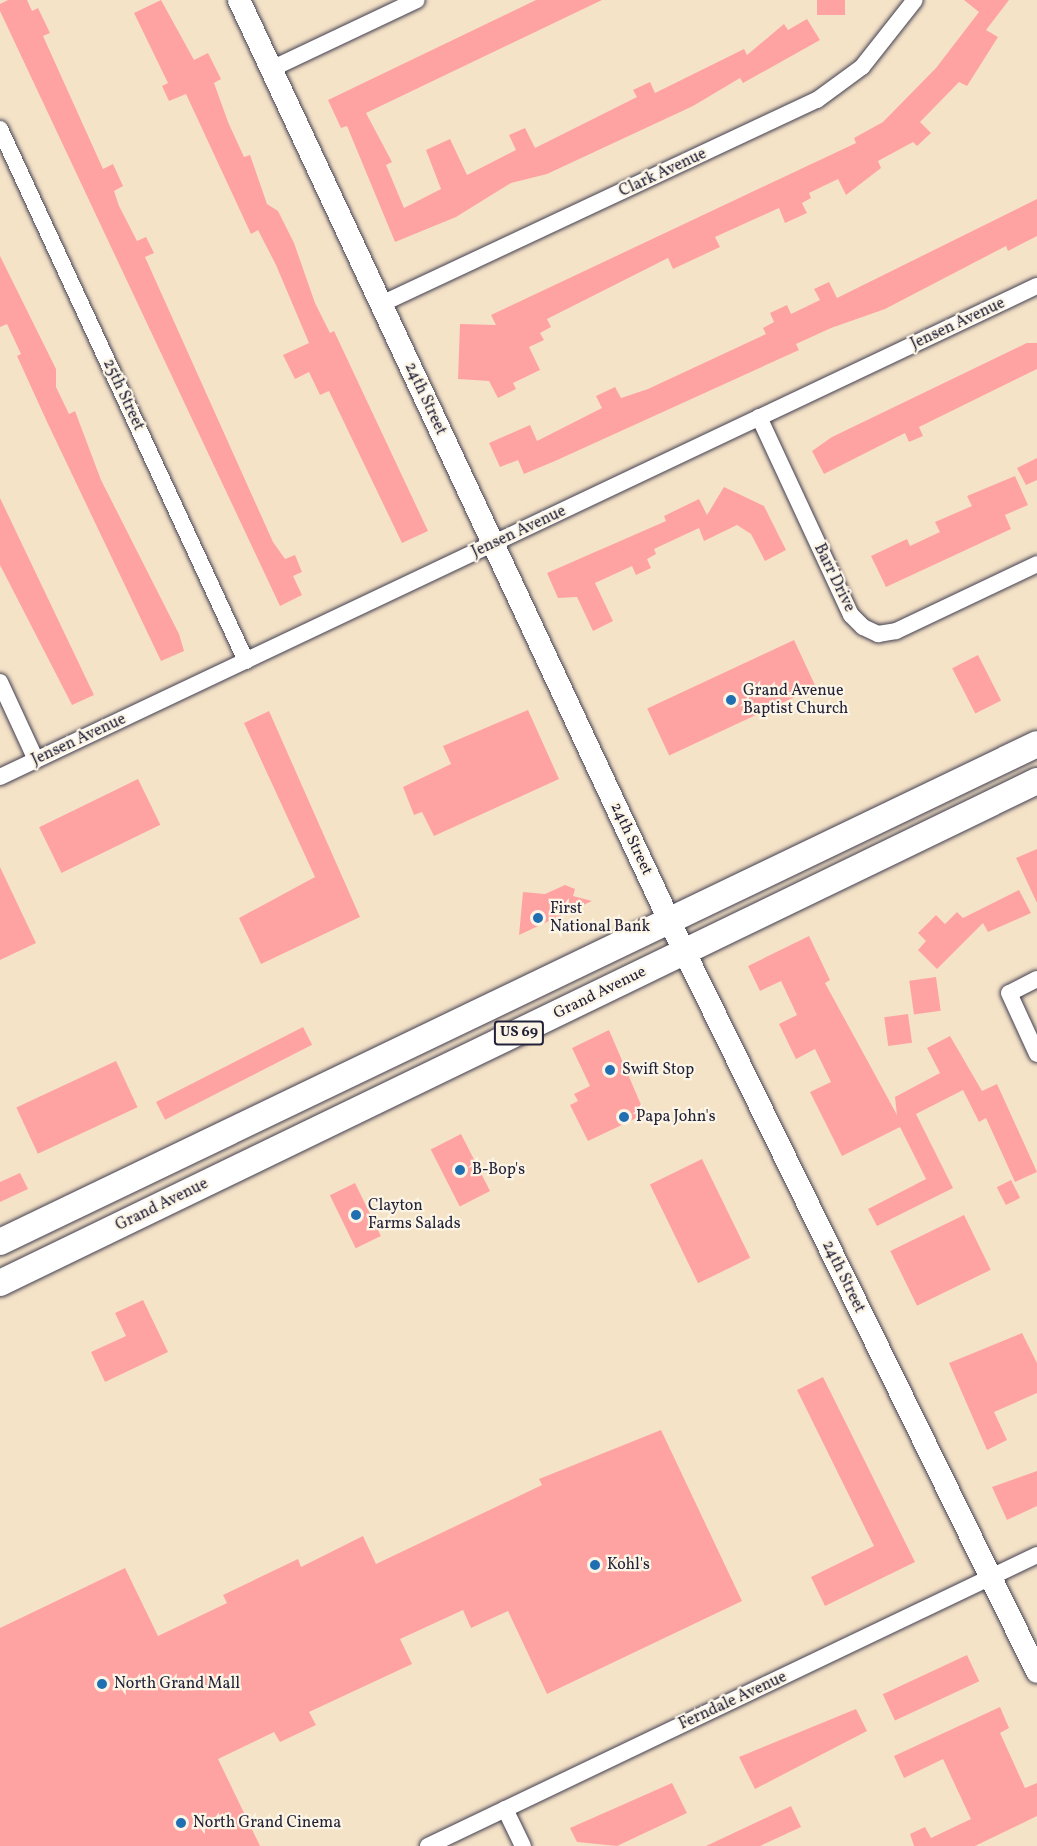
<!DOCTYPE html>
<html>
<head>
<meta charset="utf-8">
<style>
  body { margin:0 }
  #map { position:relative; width:1037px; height:1846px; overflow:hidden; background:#f5e3c8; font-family:Vollkorn,serif }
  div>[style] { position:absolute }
  .building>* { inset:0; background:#ffa3a2; transform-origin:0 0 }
  .roads { filter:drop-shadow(0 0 2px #423f50) drop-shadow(0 0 2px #423f50) }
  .minor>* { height:16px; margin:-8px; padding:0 8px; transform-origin:8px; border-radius:8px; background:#fff }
  .secondary>* { height:22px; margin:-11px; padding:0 11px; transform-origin:11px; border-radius:11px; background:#fff }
  .primary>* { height:26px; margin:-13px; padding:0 13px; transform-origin:13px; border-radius:13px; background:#fff }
  .dots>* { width:16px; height:16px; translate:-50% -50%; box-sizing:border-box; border:3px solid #fcf5e5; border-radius:50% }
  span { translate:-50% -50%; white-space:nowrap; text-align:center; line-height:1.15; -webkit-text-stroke:4.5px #fcf5e5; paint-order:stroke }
  .shield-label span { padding:2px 4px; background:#fcf5e5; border:2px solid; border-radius:4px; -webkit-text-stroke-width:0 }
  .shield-label { font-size:15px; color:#22223b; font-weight:700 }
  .street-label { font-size:16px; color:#22223b }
  .poi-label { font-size:16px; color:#22223b }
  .left { translate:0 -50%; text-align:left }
</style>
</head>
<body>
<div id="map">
  <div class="building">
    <div style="clip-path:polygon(8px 0,27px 0,32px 11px,38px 8px,50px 33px,43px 36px,103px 169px,113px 164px,123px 186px,114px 191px,119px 206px,137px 241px,146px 237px,154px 253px,145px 257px,273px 542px,285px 559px,295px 555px,302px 572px,293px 576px,302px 595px,280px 606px,0 11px,0 4px)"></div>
    <div style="clip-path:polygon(161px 0,194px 60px,208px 53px,221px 79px,214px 83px,228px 122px,244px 157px,250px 155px,267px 204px,278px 211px,294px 243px,315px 303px,330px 333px,334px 331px,428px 531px,402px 543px,329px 391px,320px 395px,309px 372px,295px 379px,283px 355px,309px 343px,276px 265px,258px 230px,251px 234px,186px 94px,169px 101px,162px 86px,168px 83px,134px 13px)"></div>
    <div style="clip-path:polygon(536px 0,602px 0,366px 113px,392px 162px,386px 165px,404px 208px,441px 189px,426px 150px,450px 139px,467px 175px,516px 150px,509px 135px,525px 128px,535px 148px,637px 97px,633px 90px,650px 82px,655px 93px,744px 49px,747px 55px,784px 24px,788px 30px,807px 19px,820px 40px,743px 83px,740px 78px,693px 106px,547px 174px,511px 183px,456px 217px,395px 242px,347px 126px,341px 128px,328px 100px)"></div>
    <div style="left:817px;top:0;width:28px;height:15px"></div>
    <div style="clip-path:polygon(964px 0,1009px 0,986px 30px,998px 37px,967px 86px,959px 82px,920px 122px,931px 133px,917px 146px,913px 142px,878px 161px,881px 168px,846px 195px,838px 179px,809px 193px,811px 198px,802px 203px,807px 213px,785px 223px,779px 208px,715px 237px,720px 247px,673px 269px,668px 258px,547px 319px,551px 327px,540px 333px,544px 340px,529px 347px,540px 370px,513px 383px,516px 389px,498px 398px,489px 381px,458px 379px,460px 324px,496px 325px,491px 315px,856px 143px,854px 138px,883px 122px,936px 68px,979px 12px)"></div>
    <div style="clip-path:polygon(1037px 199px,1037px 236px,1008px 251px,1006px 246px,885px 309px,831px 328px,796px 344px,799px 350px,555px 461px,524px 474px,518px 460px,500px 467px,489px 443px,530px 425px,537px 441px,602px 408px,596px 396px,615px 387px,621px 398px,648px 389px,766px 334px,763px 328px,774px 322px,770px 313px,787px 305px,791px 314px,820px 300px,814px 289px,829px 282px,837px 298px)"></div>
    <div style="clip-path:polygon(0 256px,56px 369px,56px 387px,69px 414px,75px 411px,101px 480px,179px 634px,184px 651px,161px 661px,48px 424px,17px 356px,21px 354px,7px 324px,0 327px)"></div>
    <div style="clip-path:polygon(1027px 343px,1037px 343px,1037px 369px,919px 427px,923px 436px,909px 442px,905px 433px,824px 474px,812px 451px,832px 437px)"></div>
    <div style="clip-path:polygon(1037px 458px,1037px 480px,1026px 485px,1017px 468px)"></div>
    <div style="clip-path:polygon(1015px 476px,1028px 505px,1005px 515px,1011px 529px,886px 587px,871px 556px,907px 539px,910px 546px,940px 532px,935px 522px,972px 506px,967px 496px)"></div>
    <div style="clip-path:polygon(724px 487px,764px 506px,786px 550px,765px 561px,751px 534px,737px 525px,704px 541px,699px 528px,654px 549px,656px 554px,647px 559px,651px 568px,636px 575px,632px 566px,595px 583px,613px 621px,593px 631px,577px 597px,558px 598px,547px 573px,666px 521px,664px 516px,699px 499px,707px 515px)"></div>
    <div style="clip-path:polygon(0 498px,94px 695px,72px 705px,0 565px)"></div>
    <div style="left:794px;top:640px;width:52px;height:162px;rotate:65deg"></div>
    <div style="left:978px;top:655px;width:51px;height:29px;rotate:63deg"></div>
    <div style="clip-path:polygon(528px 710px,559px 779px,434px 836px,422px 812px,414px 815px,403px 787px,451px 764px,443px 746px)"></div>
    <div style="clip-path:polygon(269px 711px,360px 917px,261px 964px,239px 918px,315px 877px,244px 723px)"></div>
    <div style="left:138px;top:779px;width:51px;height:110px;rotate:64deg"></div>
    <div style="clip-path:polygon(1037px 849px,1037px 903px,1016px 858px)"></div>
    <div style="clip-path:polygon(0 867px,36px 943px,0 960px)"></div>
    <div style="clip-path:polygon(565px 885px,575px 889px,573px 896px,592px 901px,519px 935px,523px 892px,545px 894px)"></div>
    <div style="clip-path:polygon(1019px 890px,1031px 913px,988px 932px,983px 923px,937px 969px,918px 950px,926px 941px,918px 933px,936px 915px,945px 924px,957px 912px,963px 918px)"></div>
    <div style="clip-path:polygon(809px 936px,830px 980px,825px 983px,897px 1115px,895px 1097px,940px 1073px,927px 1048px,950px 1036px,982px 1091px,997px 1084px,1037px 1172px,1015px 1182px,986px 1118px,979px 1122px,963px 1090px,916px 1114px,953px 1188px,877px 1226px,868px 1209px,926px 1179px,900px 1127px,842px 1156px,810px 1092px,831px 1082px,815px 1049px,796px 1059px,779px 1024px,797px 1015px,781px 981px,760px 991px,748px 966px)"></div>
    <div style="left:936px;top:977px;width:34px;height:27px;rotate:82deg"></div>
    <div style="left:908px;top:1014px;width:29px;height:24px;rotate:82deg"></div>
    <div style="left:303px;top:1027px;width:20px;height:165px;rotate:63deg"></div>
    <div style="clip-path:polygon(609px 1030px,645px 1114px,588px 1141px,570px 1105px,578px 1101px,574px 1094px,590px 1086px,572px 1048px)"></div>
    <div style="left:116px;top:1061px;width:51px;height:110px;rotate:65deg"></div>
    <div style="left:461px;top:1134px;width:64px;height:34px;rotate:63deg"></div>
    <div style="left:702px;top:1159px;width:110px;height:58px;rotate:64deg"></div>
    <div style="clip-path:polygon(20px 1173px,28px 1189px,0 1202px,0 1182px)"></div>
    <div style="left:1011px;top:1180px;width:20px;height:16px;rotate:63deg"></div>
    <div style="left:355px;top:1183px;width:59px;height:28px;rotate:64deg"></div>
    <div style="left:964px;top:1215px;width:61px;height:82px;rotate:64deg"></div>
    <div style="clip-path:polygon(143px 1300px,168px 1352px,105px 1382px,91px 1352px,126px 1336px,115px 1313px)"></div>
    <div style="clip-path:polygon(1022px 1333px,1037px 1363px,1037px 1393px,994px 1412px,1007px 1440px,987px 1450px,949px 1363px)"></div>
    <div style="clip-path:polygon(823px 1377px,915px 1562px,825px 1606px,811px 1577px,874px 1546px,797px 1390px)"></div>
    <div style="clip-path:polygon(661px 1430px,742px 1601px,547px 1694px,508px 1611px,471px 1628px,463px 1610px,400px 1639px,412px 1664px,309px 1712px,316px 1725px,280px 1742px,274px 1732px,218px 1759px,260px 1846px,0 1846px,0 1628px,125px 1568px,158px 1636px,227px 1603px,223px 1595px,298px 1559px,301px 1567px,363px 1536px,376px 1564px,542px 1485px,539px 1479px)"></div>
    <div style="clip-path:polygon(1037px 1471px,1037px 1506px,1007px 1520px,992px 1487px)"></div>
    <div style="left:967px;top:1655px;width:29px;height:93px;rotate:65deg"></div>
    <div style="clip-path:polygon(1000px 1707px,1009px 1728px,1000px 1733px,1025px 1788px,1037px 1783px,1037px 1816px,975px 1846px,914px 1846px,910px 1834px,925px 1827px,931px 1838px,971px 1819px,943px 1759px,904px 1778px,894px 1756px)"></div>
    <div style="clip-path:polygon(856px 1709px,867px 1731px,755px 1789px,739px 1757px)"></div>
    <div style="clip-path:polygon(672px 1783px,687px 1813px,617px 1846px,577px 1842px,570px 1828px)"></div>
    <div style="clip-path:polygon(791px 1806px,801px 1827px,760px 1846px,706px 1846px)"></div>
  </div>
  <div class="roads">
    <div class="minor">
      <div style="left:271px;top:69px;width:161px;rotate:-25.3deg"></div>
      <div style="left:0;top:129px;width:586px;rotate:65.18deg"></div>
      <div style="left:381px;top:304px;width:481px;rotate:-25.1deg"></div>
      <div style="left:817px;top:100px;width:56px;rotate:-36.3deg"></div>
      <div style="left:862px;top:67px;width:85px;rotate:-51.7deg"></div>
      <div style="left:759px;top:417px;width:218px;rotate:65.1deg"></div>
      <div style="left:851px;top:615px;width:17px;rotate:45deg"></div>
      <div style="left:863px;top:627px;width:17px;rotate:25deg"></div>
      <div style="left:878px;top:634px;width:18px;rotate:-9deg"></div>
      <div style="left:896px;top:631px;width:156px;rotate:-25.4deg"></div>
      <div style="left:0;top:682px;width:86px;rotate:65.2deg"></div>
      <div style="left:0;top:777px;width:1147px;rotate:-25.34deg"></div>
      <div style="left:1037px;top:979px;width:31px;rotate:153deg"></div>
      <div style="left:1009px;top:993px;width:67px;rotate:65.3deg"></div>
      <div style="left:505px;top:1809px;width:41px;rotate:64.1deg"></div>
      <div style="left:428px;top:1846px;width:675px;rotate:-25.54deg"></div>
    </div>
    <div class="secondary">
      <div style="left:239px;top:0;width:1016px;rotate:64.95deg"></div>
      <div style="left:669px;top:920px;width:837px;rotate:63.92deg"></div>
    </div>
    <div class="primary">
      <div style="left:0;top:1242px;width:1150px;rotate:-25.65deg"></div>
      <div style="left:0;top:1283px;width:1152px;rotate:-25.83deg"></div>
    </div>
  </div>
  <div class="dots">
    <div style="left:731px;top:700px;background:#1f6fb2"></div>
    <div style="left:538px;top:918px;background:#1f6fb2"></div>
    <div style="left:610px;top:1070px;background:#1f6fb2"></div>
    <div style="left:624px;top:1117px;background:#1f6fb2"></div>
    <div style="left:460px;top:1170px;background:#1f6fb2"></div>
    <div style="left:356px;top:1215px;background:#1f6fb2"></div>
    <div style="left:595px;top:1565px;background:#1f6fb2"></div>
    <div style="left:102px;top:1684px;background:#1f6fb2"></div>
    <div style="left:181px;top:1823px;background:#1f6fb2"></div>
  </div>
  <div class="shield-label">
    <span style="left:519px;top:1033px">US 69</span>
  </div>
  <div class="street-label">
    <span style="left:663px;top:173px;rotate:-25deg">Clark Avenue</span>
    <span style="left:958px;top:324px;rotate:-25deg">Jensen Avenue</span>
    <span style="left:123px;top:395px;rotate:65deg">25th Street</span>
    <span style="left:425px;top:399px;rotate:65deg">24th Street</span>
    <span style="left:519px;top:532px;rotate:-25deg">Jensen Avenue</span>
    <span style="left:834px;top:578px;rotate:64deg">Barr Drive</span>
    <span style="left:79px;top:740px;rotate:-25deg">Jensen Avenue</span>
    <span style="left:631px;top:839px;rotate:65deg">24th Street</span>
    <span style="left:600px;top:993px;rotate:-26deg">Grand Avenue</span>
    <span style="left:162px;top:1205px;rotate:-26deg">Grand Avenue</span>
    <span style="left:843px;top:1277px;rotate:64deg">24th Street</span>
    <span style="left:733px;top:1701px;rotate:-25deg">Ferndale Avenue</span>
  </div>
  <div class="poi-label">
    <span class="left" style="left:743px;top:700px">Grand Avenue<br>Baptist Church</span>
    <span class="left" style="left:550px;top:918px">First<br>National Bank</span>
    <span class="left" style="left:622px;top:1070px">Swift Stop</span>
    <span class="left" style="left:636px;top:1117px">Papa John's</span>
    <span class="left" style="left:472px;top:1170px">B-Bop's</span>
    <span class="left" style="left:368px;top:1215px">Clayton<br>Farms Salads</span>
    <span class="left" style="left:607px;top:1565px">Kohl's</span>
    <span class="left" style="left:114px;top:1684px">North Grand Mall</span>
    <span class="left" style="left:193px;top:1823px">North Grand Cinema</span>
  </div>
</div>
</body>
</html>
